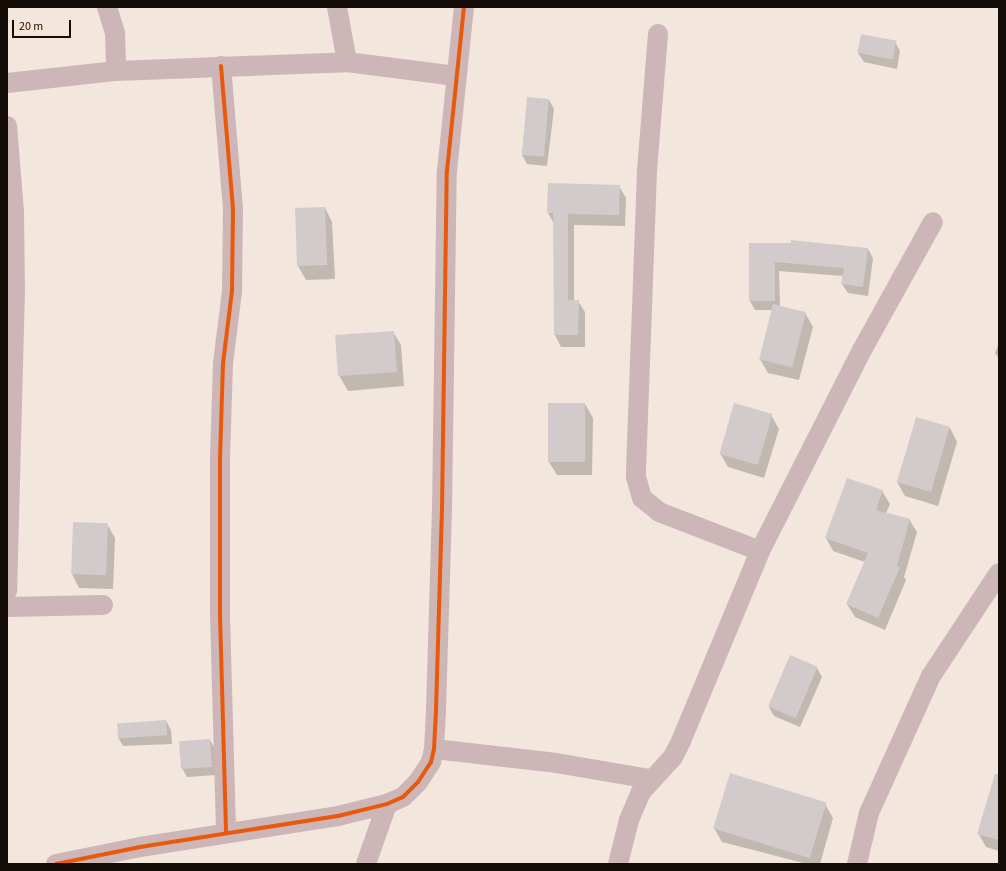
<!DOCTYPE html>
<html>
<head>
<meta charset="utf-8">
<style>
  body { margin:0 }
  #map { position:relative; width:1006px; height:871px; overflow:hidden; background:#f2e6dd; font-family:"Source Sans 3",sans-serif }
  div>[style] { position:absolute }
  .shadow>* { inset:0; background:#0003 }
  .building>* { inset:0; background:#d3cbcb; transform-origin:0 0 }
  .street>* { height:20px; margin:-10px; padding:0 10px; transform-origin:10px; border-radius:10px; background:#cdb6b7 }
  .cycleway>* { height:4px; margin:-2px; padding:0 2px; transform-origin:2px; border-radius:2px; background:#e8590c }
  span { translate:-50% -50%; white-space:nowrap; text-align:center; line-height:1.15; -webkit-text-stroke:3px #fbe5d4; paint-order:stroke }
  .frame { position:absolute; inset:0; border:8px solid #140d08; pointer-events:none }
  .scale { position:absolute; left:12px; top:20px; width:59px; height:18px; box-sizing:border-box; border:2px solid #140d08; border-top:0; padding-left:5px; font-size:12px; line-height:14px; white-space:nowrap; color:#140d08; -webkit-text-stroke:3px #fbe5d4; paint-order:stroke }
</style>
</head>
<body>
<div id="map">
  <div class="shadow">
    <div style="clip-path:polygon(895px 42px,900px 51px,897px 69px,864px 62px,858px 53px)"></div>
    <div style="clip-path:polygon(528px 98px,549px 100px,554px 109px,547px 166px,527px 164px,522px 155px)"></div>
    <div style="clip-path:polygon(619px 186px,626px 198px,625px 226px,574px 225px,574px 301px,578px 301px,585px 312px,585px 347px,561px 347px,555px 335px,554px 224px,548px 213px)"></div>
    <div style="clip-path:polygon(325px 208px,332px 222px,335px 279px,306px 280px,298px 266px,296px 210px)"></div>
    <div style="clip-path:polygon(750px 244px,868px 249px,873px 258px,868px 296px,848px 293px,842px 284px,843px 276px,779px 271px,780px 307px,805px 313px,813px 327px,799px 380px,768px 373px,760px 359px,773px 310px,755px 310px,750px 301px)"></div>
    <div style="clip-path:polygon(393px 332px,401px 345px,404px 386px,348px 391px,340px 377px,336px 337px)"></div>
    <div style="clip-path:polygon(999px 343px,999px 359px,995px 353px)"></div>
    <div style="clip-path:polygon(585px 404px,593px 418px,592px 475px,557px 475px,549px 462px)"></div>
    <div style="clip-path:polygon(771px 415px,779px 429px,764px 478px,728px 467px,720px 453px)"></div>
    <div style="clip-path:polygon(917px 418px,950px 428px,957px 442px,938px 506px,905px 496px,897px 482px)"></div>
    <div style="clip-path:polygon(882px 491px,890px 504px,886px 513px,909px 519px,917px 532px,904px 577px,906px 580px,885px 630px,855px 617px,847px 604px,865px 562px,833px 551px,826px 538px)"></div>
    <div style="clip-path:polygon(74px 523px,107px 524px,115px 538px,113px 589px,79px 588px,72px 574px)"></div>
    <div style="clip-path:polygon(817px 668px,822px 677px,800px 727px,774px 716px,769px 707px)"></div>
    <div style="clip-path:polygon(166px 721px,171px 730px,172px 744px,123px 746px,118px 737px)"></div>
    <div style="clip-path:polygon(210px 740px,215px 749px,216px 775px,187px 777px,182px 768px,180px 742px)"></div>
    <div style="clip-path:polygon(999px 786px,999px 851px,986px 847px,978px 833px)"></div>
    <div style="clip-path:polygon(825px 804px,833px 818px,820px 864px,807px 864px,722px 842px,714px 828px)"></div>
  </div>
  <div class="building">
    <div style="left:861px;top:34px;width:36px;height:19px;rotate:11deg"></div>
    <div style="left:527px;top:97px;width:22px;height:58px;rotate:5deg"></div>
    <div style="clip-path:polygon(548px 183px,620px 185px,619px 215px,568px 214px,568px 300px,579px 300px,578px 335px,554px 335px,553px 213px,547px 213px)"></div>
    <div style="left:325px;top:207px;width:58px;height:30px;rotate:88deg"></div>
    <div style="clip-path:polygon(791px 240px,868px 248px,863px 287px,841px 284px,844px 268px,775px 262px,775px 301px,749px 301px,749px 243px,791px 243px)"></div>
    <div style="left:773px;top:304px;width:34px;height:57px;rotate:14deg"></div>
    <div style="left:394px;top:331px;width:41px;height:59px;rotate:86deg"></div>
    <div style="left:585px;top:403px;width:59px;height:37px;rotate:90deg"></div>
    <div style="left:734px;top:403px;width:40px;height:53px;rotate:16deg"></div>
    <div style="left:916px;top:417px;width:35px;height:68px;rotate:16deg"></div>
    <div style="clip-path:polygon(847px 478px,883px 490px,876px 510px,910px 519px,897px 566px,900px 567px,878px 618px,846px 604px,868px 553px,825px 538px)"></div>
    <div style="left:73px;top:522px;width:35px;height:52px;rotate:2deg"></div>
    <div style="left:790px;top:655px;width:30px;height:56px;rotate:23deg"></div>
    <div style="left:166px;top:720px;width:15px;height:49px;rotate:86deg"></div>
    <div style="left:210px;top:739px;width:28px;height:31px;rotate:86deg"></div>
    <div style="left:730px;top:773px;width:101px;height:58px;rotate:17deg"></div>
    <div style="clip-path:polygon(995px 774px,999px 774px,999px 840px,977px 834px)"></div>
  </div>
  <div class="street">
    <div style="left:107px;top:7px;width:28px;rotate:73deg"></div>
    <div style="left:115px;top:34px;width:37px;rotate:88deg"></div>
    <div style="left:337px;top:7px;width:56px;rotate:79.7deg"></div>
    <div style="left:658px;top:34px;width:137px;rotate:94.6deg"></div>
    <div style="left:647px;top:171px;width:306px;rotate:92.1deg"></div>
    <div style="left:636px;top:477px;width:22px;rotate:74deg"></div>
    <div style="left:642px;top:498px;width:22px;rotate:39deg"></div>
    <div style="left:659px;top:512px;width:108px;rotate:21.1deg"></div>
    <div style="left:221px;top:66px;width:144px;rotate:85.2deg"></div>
    <div style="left:233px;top:209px;width:82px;rotate:90.7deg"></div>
    <div style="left:232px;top:291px;width:73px;rotate:97.1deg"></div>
    <div style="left:223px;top:363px;width:96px;rotate:91.8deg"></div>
    <div style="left:220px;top:459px;width:156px;rotate:90deg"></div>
    <div style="left:220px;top:615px;width:217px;rotate:88.4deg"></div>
    <div style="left:7px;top:83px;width:110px;rotate:-6.3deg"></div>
    <div style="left:116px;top:71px;width:231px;rotate:-2.2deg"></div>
    <div style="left:347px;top:62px;width:110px;rotate:7.3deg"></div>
    <div style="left:7px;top:126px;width:86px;rotate:85.3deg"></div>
    <div style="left:14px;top:212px;width:77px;rotate:89.3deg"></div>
    <div style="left:15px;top:289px;width:302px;rotate:91.5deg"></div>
    <div style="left:7px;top:607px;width:96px;rotate:-1.2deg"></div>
    <div style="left:434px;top:749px;width:123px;rotate:6.5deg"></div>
    <div style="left:556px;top:763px;width:95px;rotate:9.7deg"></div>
    <div style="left:56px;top:864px;width:86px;rotate:-11.4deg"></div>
    <div style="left:140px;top:847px;width:200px;rotate:-8.9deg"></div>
    <div style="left:338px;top:816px;width:50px;rotate:-13.8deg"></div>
    <div style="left:387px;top:804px;width:17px;rotate:-24deg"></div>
    <div style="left:403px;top:797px;width:21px;rotate:-45deg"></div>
    <div style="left:418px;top:782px;width:24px;rotate:-57deg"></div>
    <div style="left:431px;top:762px;width:13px;rotate:-77deg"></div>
    <div style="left:434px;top:749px;width:39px;rotate:-87deg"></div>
    <div style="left:436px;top:710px;width:200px;rotate:-88.3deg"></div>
    <div style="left:442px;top:510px;width:339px;rotate:-89.2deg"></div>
    <div style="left:447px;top:171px;width:165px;rotate:-84.1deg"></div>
    <div style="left:366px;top:864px;width:64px;rotate:-70.7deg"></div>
    <div style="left:618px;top:864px;width:45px;rotate:-76deg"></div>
    <div style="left:629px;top:820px;width:30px;rotate:-67deg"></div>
    <div style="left:641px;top:792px;width:47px;rotate:-47.6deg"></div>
    <div style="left:673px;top:757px;width:18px;rotate:-63deg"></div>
    <div style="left:681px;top:741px;width:206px;rotate:-67.4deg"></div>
    <div style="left:760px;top:551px;width:225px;rotate:-63.1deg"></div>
    <div style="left:862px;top:350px;width:146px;rotate:-61deg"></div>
    <div style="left:857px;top:864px;width:52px;rotate:-76.8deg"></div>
    <div style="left:869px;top:813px;width:150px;rotate:-65.7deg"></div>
    <div style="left:931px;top:676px;width:123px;rotate:-56.6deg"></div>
  </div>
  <div class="cycleway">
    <div style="left:221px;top:66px;width:144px;rotate:85.2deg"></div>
    <div style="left:233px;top:209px;width:82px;rotate:90.7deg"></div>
    <div style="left:232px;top:291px;width:73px;rotate:97.1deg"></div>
    <div style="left:223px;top:363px;width:96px;rotate:91.8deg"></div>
    <div style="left:220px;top:459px;width:156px;rotate:90deg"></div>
    <div style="left:220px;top:615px;width:217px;rotate:88.4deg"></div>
    <div style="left:56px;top:864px;width:86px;rotate:-11.4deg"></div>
    <div style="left:140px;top:847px;width:200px;rotate:-8.9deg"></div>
    <div style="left:338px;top:816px;width:50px;rotate:-13.8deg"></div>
    <div style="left:387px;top:804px;width:17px;rotate:-24deg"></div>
    <div style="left:403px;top:797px;width:21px;rotate:-45deg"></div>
    <div style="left:418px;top:782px;width:24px;rotate:-57deg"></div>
    <div style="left:431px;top:762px;width:13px;rotate:-77deg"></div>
    <div style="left:434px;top:749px;width:39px;rotate:-87deg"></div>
    <div style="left:436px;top:710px;width:200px;rotate:-88.3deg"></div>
    <div style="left:442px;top:510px;width:339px;rotate:-89.2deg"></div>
    <div style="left:447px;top:171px;width:165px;rotate:-84.1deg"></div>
  </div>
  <div class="frame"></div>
  <div class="scale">20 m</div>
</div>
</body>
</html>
